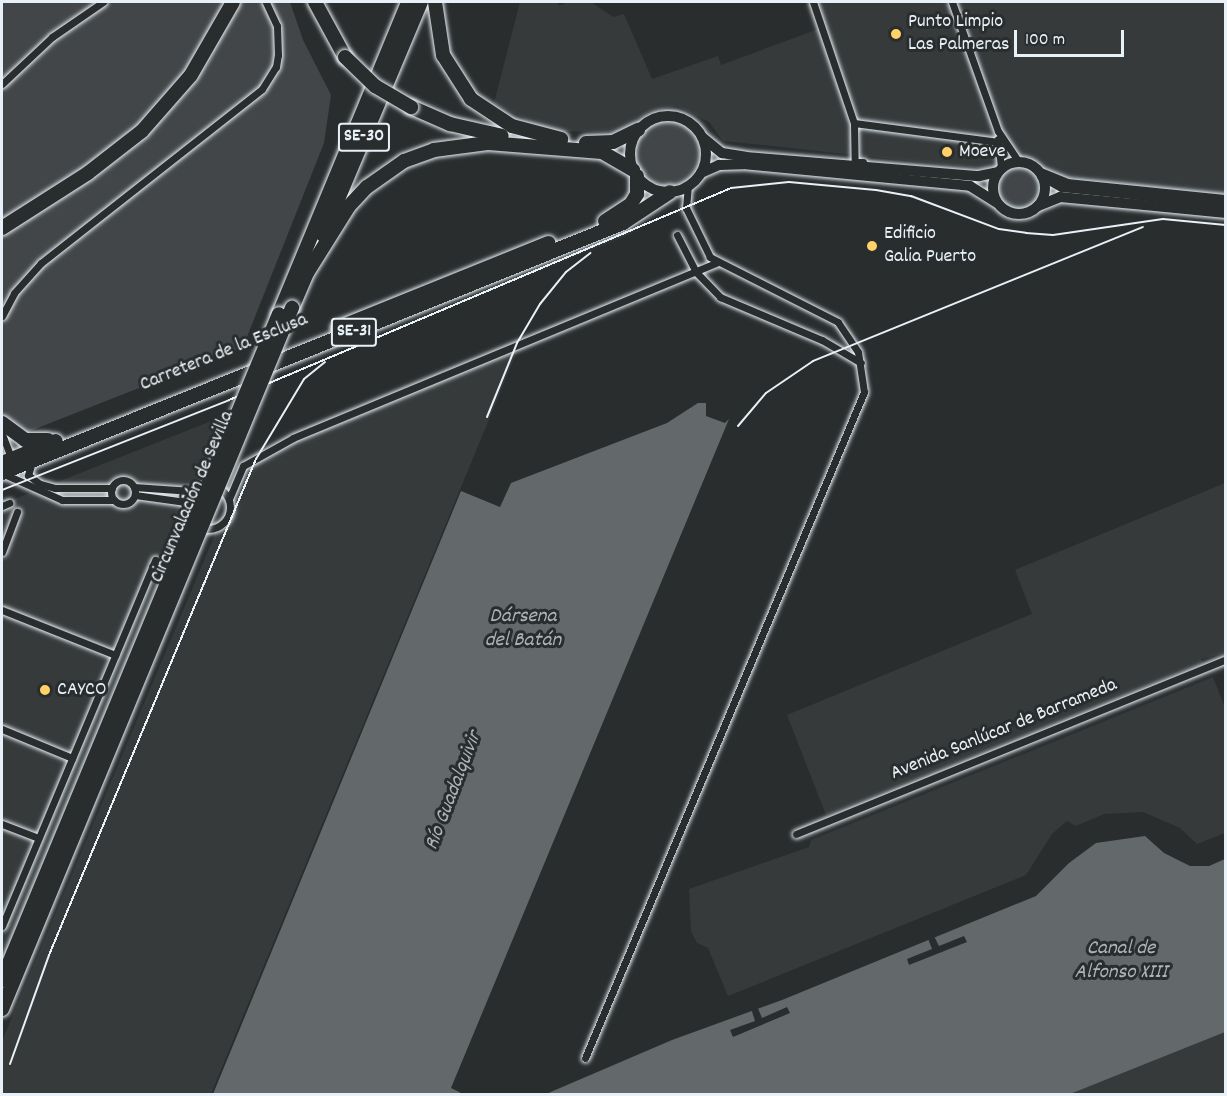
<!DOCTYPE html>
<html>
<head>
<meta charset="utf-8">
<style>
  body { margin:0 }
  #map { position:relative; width:1227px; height:1096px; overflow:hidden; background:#2a2d2e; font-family:Dekko,sans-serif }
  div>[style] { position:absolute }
  .built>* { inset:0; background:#363a3b }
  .green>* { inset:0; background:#424648 }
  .round { border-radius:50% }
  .water>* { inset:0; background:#63686b }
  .pier>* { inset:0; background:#2a2d2e }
  .roads { filter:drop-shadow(0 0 2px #e8f1f8) drop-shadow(0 0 2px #e8f1f8) }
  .street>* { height:7px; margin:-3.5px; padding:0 3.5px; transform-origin:3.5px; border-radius:3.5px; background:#2a2d2e }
  .street>.ring { margin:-3.5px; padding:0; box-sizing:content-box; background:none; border:7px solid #2a2d2e; border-radius:50% }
  .secondary>* { height:10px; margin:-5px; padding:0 5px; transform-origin:5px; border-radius:5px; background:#2a2d2e }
  .secondary>.ring { margin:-5px; padding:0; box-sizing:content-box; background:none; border:10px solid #2a2d2e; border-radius:50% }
  .highway>* { height:14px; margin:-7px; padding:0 7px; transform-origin:7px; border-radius:7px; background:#2a2d2e }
  .rail>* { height:2px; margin:-1px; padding:0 1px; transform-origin:1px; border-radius:1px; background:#e8f1f8 }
  .bridges { filter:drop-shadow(0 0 2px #e8f1f8) drop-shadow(0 0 2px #e8f1f8) }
  .highway-bridge>* { height:14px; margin:-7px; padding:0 7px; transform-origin:7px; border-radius:7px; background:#2a2d2e }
  .dots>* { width:16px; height:16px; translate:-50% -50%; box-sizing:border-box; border:3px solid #2a2d2e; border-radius:50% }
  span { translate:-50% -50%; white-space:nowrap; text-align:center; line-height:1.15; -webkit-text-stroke:6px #2a2d2e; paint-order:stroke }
  .shield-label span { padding:2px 4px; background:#2a2d2e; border:2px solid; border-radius:4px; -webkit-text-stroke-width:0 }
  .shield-label { font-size:18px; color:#e8f1f8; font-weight:700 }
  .poi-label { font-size:20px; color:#e8f1f8 }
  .left { translate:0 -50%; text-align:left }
  .street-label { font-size:20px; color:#e8f1f8 }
  .water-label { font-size:21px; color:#acb3b9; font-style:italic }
  .frame { position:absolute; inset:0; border:3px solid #e8f1f8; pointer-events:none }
  .scale { position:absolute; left:1014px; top:30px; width:110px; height:27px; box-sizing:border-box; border:3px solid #e8f1f8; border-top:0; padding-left:8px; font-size:18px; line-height:21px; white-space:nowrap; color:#e8f1f8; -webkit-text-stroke:4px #2a2d2e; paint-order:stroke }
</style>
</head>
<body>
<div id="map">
  <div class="built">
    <div style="clip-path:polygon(520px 2px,557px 2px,559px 6px,568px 2px,591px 2px,613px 17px,624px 14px,652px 79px,718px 56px,721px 65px,824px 27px,815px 2px,1225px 2px,1225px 194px,723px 141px,709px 122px,677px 106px,650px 111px,620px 132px,549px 131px,494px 103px)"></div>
    <div style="clip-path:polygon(513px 347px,518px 349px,211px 1094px,2px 1094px,2px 1041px,242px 470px,292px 442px)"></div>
    <div style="clip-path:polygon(229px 414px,2px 961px,2px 504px)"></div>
    <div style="clip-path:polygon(1225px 483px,1225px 653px,1201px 659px,1203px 663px,826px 815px,787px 715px,1032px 614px,1015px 570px)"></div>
    <div style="clip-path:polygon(1213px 677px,1225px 708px,1225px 833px,1197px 844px,1180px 828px,1143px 812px,1104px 814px,1076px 826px,1067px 821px,1052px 834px,1026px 875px,728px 996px,708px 948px,697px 943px,691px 931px,689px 889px,809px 847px,811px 840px)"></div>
    <div style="clip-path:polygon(1225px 1031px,1225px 1094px,1069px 1094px)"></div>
  </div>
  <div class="green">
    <div style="clip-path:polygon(2px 2px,290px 2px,303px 40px,331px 95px,324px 143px,243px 347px,2px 442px)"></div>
    <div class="round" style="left:635px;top:120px;width:66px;height:66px"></div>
    <div class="round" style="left:998px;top:167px;width:42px;height:42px"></div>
  </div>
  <div class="water">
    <div style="clip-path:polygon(698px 403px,706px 403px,706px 416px,725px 423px,729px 419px,451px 1088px,463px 1094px,213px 1094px,461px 491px,500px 507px,511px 483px,667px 423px)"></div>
    <div style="clip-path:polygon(1145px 836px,1164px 853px,1190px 866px,1209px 866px,1225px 859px,1225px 1032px,1070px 1094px,546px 1094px,672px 1040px,782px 1000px,1036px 896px,1069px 863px,1096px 843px)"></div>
  </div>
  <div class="pier">
    <div style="clip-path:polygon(933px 934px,939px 946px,964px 936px,967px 942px,909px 965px,907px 959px,932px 949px,927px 936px)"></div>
    <div style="clip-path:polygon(757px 1006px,762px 1018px,787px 1007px,790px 1013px,733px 1037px,730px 1030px,755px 1021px,751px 1008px)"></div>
  </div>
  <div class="roads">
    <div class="street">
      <div style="left:813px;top:2px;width:128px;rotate:71.3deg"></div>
      <div style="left:854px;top:123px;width:146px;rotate:7.5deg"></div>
      <div style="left:952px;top:2px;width:137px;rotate:70.4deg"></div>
      <div style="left:998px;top:131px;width:37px;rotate:56deg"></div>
      <div style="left:2px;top:84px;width:69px;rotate:-43.2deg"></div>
      <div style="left:52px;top:37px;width:62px;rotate:-34.5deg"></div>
      <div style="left:854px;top:123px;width:39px;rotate:89deg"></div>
      <div style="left:855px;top:162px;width:8px"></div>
      <div style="left:998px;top:139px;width:29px;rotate:84deg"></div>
      <div style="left:1038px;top:170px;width:32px;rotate:22deg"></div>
      <div style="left:1068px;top:182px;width:159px;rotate:5.8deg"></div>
      <div style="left:677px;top:235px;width:42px;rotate:62.8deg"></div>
      <div style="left:696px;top:272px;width:35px;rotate:46deg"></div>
      <div style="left:720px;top:297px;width:111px;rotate:22.9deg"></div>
      <div style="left:822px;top:340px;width:45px;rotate:30.5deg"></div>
      <div style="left:2px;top:316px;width:26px;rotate:-62deg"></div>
      <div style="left:14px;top:293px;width:40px;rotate:-48deg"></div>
      <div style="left:41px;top:263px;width:281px;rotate:-38.2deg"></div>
      <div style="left:262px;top:89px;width:26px;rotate:-58deg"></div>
      <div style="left:276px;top:67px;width:12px;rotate:-81deg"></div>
      <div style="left:278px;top:55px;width:29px;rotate:-92deg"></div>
      <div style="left:277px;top:26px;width:26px;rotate:-115deg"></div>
      <div style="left:2px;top:434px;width:28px;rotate:69deg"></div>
      <div style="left:32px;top:462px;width:14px;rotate:107deg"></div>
      <div style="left:28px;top:475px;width:15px;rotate:37deg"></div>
      <div style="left:40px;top:484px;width:16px;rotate:15deg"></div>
      <div style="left:55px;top:488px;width:57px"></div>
      <div style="left:4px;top:474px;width:64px;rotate:24.1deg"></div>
      <div style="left:62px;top:500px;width:52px"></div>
      <div class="ring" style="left:111px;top:480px;width:17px;height:17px"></div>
      <div class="ring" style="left:186px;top:485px;width:37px;height:37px"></div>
      <div style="left:134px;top:487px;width:58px;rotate:3.9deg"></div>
      <div style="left:135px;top:495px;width:51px;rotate:7.8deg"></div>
      <div style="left:229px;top:499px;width:36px;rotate:-67deg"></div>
      <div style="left:243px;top:466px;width:57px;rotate:-29.2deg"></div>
      <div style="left:293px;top:438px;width:458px;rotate:-22.5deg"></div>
      <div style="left:2px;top:506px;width:8px;rotate:-23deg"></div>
      <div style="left:2px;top:552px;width:43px;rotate:-69.4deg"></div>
      <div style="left:2px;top:610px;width:122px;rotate:21.7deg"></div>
      <div style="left:2px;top:729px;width:76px;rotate:22.5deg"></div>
      <div style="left:2px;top:824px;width:39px;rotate:21deg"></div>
      <div style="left:796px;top:834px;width:464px;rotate:-22.1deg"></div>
      <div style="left:2px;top:926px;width:397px;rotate:-67.3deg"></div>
      <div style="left:585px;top:1058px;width:722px;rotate:-67.27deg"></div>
      <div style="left:864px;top:392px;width:40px;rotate:-98.5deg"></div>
      <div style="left:858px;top:352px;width:36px;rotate:-124deg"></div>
      <div style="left:838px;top:322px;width:144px;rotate:-153.1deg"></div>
      <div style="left:710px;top:257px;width:55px;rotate:-116.1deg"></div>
      <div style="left:686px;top:208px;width:22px;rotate:-85deg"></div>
    </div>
    <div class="secondary">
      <div class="ring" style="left:630px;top:116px;width:66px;height:66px"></div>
      <div style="left:702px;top:137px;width:26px;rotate:39deg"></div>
      <div style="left:722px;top:153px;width:24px;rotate:9deg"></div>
      <div style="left:746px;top:157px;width:234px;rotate:4.7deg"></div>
      <div style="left:979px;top:176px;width:19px;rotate:-12deg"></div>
      <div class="ring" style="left:993px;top:162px;width:42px;height:42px"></div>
      <div style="left:701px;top:173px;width:20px;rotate:-24deg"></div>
      <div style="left:719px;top:165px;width:24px;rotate:-2deg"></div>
      <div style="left:743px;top:164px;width:228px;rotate:5.5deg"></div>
      <div style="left:970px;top:186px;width:32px;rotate:32deg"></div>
      <div style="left:1042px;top:176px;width:23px;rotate:29deg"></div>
      <div style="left:1062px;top:187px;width:165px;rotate:5.9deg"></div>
      <div style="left:1038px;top:206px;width:24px;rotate:-22deg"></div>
      <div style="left:1060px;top:197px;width:167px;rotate:5.5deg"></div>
    </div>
    <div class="highway">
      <div style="left:315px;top:2px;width:63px;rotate:61.4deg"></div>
      <div style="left:435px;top:2px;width:54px;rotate:81.4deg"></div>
      <div style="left:443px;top:55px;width:52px;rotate:57.5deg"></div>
      <div style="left:471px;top:99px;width:49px;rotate:33.4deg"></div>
      <div style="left:512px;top:126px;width:51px;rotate:14.9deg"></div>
      <div style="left:411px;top:107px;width:43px;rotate:23.6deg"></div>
      <div style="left:450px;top:124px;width:53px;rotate:13deg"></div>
      <div style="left:586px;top:143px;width:27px;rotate:-2deg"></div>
      <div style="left:613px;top:142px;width:28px;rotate:-26deg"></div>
      <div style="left:605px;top:221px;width:31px;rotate:-33deg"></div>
      <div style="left:631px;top:204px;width:12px;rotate:-59deg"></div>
      <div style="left:637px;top:194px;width:18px;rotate:-90deg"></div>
      <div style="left:2px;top:228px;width:102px;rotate:-32.6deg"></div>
      <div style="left:88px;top:173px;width:68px;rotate:-37.9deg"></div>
      <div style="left:142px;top:131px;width:74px;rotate:-48.8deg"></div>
      <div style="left:191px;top:75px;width:84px;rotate:-60.1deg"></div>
      <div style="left:323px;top:235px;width:253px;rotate:-67.2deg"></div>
      <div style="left:307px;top:273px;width:79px;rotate:-57.9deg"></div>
      <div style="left:349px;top:206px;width:26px;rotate:-47deg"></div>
      <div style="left:367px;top:187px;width:45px;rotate:-35.1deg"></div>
      <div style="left:404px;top:161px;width:32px;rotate:-20deg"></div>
      <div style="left:434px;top:150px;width:54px;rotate:-7.4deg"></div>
      <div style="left:488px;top:143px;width:114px;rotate:4.5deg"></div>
      <div style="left:602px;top:152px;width:36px;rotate:30deg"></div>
      <div style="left:292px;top:308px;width:46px;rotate:-66.8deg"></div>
      <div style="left:279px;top:314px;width:338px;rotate:-67.5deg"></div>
      <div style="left:338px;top:328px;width:227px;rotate:-22deg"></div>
      <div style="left:2px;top:423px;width:29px;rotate:36deg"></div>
      <div style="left:25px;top:440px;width:23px"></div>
      <div style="left:2px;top:463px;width:58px;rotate:-22.2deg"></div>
      <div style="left:2px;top:473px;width:669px;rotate:-21.93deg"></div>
      <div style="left:623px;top:223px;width:56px;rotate:-33.4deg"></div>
    </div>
  </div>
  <div class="rail">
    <div style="left:487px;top:417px;width:80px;rotate:-67.9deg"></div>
    <div style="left:517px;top:343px;width:45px;rotate:-59.5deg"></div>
    <div style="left:540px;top:304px;width:41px;rotate:-50.9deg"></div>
    <div style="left:566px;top:272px;width:31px;rotate:-38deg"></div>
    <div style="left:738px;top:426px;width:43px;rotate:-49.7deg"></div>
    <div style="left:766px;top:393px;width:57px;rotate:-34.2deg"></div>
    <div style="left:813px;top:361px;width:356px;rotate:-22.1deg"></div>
    <div style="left:2px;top:490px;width:244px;rotate:-21.6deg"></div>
    <div style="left:229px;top:400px;width:545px;rotate:-22.89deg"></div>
    <div style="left:731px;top:188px;width:58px;rotate:-5.9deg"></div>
    <div style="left:789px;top:182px;width:87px;rotate:5.3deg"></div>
    <div style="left:876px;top:190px;width:36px;rotate:10deg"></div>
    <div style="left:911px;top:196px;width:94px;rotate:20.6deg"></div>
    <div style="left:999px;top:229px;width:27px;rotate:8deg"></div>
    <div style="left:1026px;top:233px;width:27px;rotate:4deg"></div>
    <div style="left:1053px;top:235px;width:111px;rotate:-8.3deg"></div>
    <div style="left:1163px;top:219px;width:63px;rotate:5.4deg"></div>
    <div style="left:10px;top:1064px;width:116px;rotate:-70.3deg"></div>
    <div style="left:49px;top:955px;width:537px;rotate:-67.35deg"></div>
    <div style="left:256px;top:459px;width:93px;rotate:-59deg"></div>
    <div style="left:304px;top:379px;width:27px;rotate:-39deg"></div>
  </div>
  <div class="bridges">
    <div class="highway-bridge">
      <div style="left:345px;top:57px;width:42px;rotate:44deg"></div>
      <div style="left:375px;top:86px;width:42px;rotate:30.3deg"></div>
      <div style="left:2px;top:980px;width:721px;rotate:-67.42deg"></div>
      <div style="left:2px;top:1009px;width:759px;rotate:-67.53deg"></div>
    </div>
  </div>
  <div class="dots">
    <div style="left:896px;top:34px;background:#ffd166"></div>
    <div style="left:947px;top:152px;background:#ffd166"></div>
    <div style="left:872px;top:246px;background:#ffd166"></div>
    <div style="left:45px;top:690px;background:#ffd166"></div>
  </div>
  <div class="shield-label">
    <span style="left:364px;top:137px">SE-30</span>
    <span style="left:354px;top:332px">SE-31</span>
  </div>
  <div class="poi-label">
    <span class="left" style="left:908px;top:34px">Punto Limpio<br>Las Palmeras</span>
    <span class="left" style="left:959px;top:152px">Moeve</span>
    <span class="left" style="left:884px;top:246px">Edificio<br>Galia Puerto</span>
    <span class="left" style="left:57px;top:690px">CAYCO</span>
  </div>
  <div class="street-label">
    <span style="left:224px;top:353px;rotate:-22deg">Carretera de la Esclusa</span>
    <span style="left:193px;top:497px;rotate:-67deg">Circunvalación de Sevilla</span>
    <span style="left:1004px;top:730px;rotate:-22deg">Avenida Sanlúcar de Barrameda</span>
  </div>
  <div class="water-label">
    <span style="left:523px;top:629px">Dársena<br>del Batán</span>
    <span style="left:454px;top:791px;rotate:-69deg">Río Guadalquivir</span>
    <span style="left:1121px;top:961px">Canal de<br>Alfonso XIII</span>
  </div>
  <div class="frame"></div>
  <div class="scale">100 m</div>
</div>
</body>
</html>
